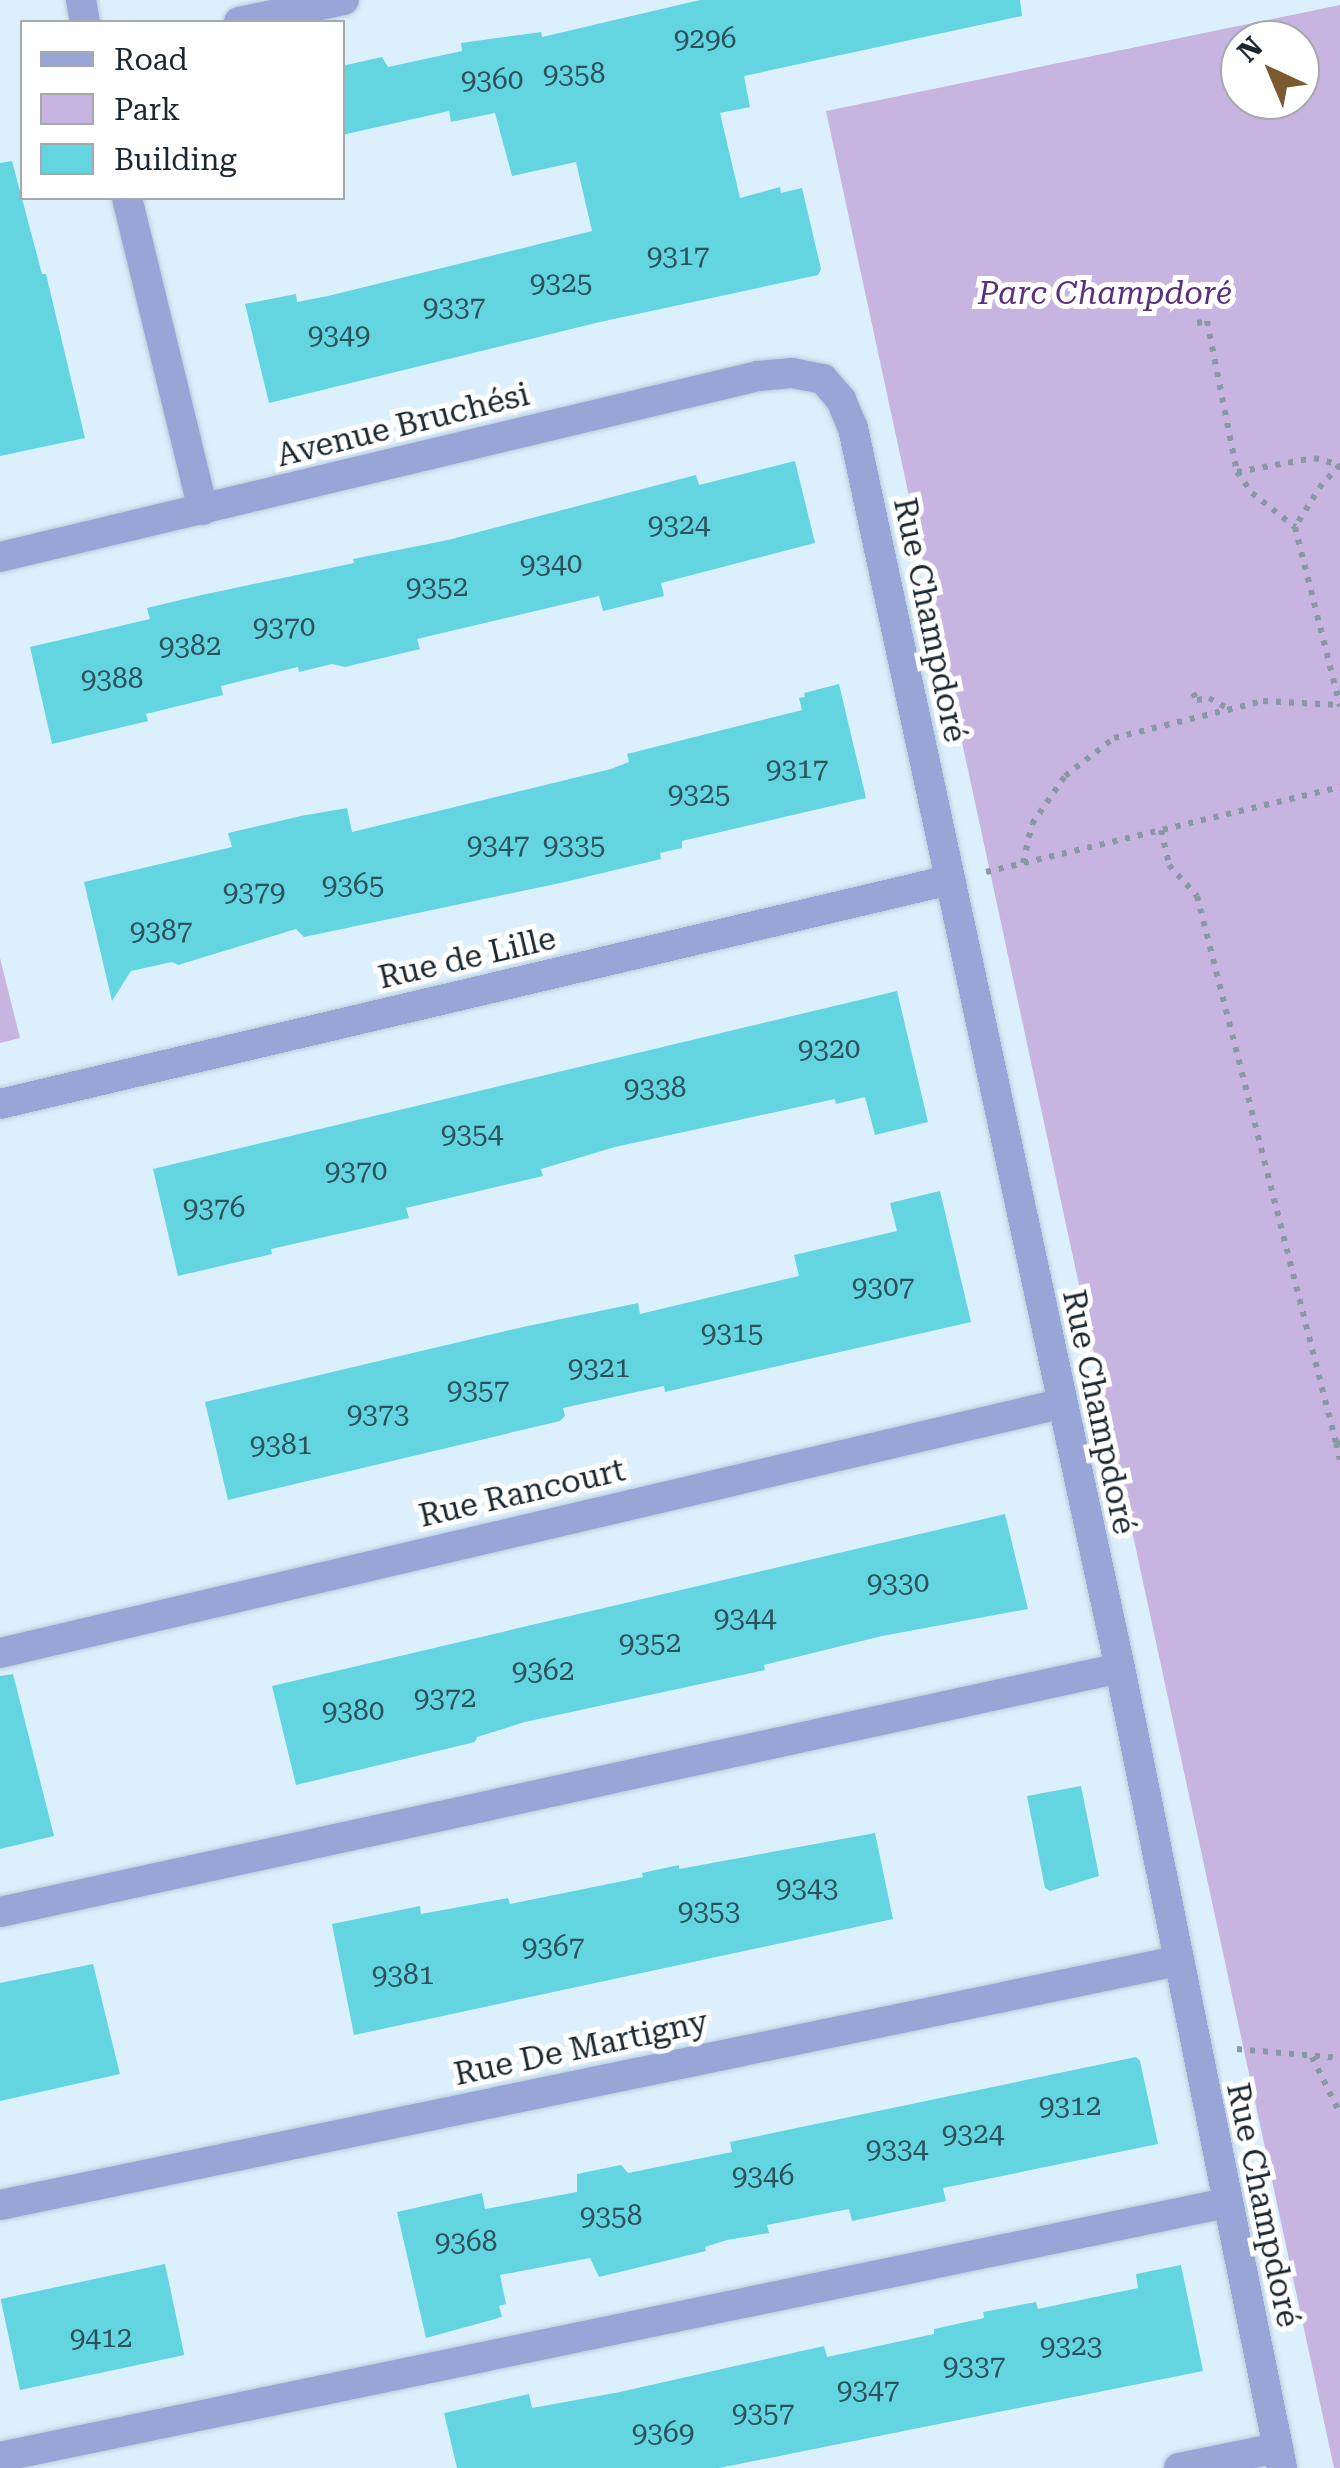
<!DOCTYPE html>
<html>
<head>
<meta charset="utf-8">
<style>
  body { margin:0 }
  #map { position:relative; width:1340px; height:2468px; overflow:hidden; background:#dbeffd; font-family:"Roboto Serif",serif }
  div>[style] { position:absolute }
  .green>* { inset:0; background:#c8b4e1 }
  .building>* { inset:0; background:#63d5e0; transform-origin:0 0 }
  .path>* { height:6px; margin-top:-3px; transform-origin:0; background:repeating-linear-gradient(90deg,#8899a5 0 5px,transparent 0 13px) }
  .roads { filter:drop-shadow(0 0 2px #b8cbd8) drop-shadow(0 0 2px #b8cbd8) }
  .minor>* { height:30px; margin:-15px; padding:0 15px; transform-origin:15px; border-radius:15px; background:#97a5d7 }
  span { translate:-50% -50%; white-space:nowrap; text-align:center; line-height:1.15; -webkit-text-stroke:10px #fff; paint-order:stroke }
  .number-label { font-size:28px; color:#2c525c }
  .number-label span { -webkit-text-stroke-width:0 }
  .park-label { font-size:32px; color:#5a3081; font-style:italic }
  .street-label { font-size:32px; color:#1a2730 }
  .legend { position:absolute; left:20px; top:20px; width:325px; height:180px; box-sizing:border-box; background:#fff; border:2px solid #a3a9ac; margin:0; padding:12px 18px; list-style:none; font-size:30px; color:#1a2730 }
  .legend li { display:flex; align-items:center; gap:20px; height:50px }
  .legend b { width:50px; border:2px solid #a3a9ac }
  .north { position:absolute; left:1220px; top:20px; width:100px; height:100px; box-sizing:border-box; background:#fff; border:2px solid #a3a9ac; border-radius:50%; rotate:316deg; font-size:28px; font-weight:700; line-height:40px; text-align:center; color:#1a2730 }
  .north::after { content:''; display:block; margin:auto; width:35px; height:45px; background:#7c5a31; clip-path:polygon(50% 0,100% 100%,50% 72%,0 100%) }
</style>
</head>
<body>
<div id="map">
  <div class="green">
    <div style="clip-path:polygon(evenodd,1340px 5px,1340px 2468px,1334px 2468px,826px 111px,1340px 5px,1240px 40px,1300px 40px,1300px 100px,1240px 100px,1240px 40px)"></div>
    <div style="clip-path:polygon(0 958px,20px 1038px,0 1043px)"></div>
  </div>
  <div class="building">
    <div style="clip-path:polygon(700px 0,1020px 0,1022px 16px,744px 76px,750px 107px,720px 113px,740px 198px,780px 187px,781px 193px,802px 188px,821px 269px,818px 275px,600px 322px,269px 403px,245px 304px,296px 294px,297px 302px,328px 296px,592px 231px,576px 162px,512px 176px,495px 113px,451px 122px,449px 111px,342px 135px,342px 66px,382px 57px,388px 67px,462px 51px,461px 43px,541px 32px,542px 37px)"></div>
    <div style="clip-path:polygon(12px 161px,42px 274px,46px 274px,85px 438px,0 456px,0 163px)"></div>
    <div style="clip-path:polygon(795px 461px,815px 543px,661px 583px,664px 596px,603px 611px,599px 596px,417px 639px,420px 649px,345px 667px,332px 664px,299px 672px,298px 667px,221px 686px,223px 695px,146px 714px,148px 721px,52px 744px,30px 647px,150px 619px,147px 608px,197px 596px,354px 563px,353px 559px,448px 540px,696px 475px,699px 485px)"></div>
    <div style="clip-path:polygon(839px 684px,866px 798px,682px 841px,682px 848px,660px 853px,661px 859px,565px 882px,304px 937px,296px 929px,178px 965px,172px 962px,131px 971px,112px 1001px,84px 882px,232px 847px,228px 833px,301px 816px,347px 808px,352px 832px,611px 769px,629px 762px,627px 754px,802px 710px,799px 698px,805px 697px,804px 693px)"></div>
    <div style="clip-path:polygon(897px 991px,928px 1122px,875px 1135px,865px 1097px,836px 1104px,835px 1099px,615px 1147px,541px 1169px,543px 1176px,406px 1208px,409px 1218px,271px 1249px,272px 1254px,178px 1276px,153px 1169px)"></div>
    <div style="clip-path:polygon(940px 1191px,971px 1322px,665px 1392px,664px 1386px,563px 1408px,565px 1416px,560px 1421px,228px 1500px,205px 1402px,523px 1327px,638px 1303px,640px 1314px,799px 1276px,794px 1255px,897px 1231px,890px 1203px)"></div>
    <div style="clip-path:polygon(1005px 1514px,1028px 1609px,882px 1636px,764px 1665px,765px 1670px,525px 1722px,477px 1737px,475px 1742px,296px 1785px,272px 1686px)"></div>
    <div style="clip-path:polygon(13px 1674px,54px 1836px,0 1849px,0 1676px)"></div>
    <div style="clip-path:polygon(1081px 1786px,1099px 1876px,1050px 1891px,1045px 1888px,1027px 1796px)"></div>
    <div style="clip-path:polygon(875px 1833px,893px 1919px,354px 2035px,332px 1924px,420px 1906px,421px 1914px,508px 1898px,510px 1904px,643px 1877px,642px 1873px,679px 1865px,679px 1869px)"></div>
    <div style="clip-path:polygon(93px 1964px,120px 2074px,0 2101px,0 1983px)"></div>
    <div style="clip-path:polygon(1136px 2057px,1140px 2061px,1158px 2144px,943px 2188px,946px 2201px,852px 2221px,849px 2209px,767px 2225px,769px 2233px,727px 2240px,705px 2247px,706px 2251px,599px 2277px,590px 2258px,500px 2275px,506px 2304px,499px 2306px,502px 2317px,426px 2338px,397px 2212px,482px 2193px,485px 2209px,577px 2192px,577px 2174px,621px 2165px,628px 2173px,732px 2152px,730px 2142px)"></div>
    <div style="left:165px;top:2264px;width:93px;height:168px;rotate:78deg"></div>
    <div style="clip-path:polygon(1181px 2265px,1203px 2371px,719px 2468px,457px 2468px,444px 2413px,529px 2394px,532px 2408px,620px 2392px,824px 2346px,827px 2357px,934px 2334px,934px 2329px,984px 2318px,983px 2312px,1036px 2302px,1038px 2309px,1138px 2288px,1136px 2274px)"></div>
  </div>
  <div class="path">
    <div style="left:1197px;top:323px;width:10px;rotate:-11deg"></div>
    <div style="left:1207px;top:321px;width:154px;rotate:78.8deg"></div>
    <div style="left:1237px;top:472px;width:26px;rotate:54deg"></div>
    <div style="left:1252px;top:493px;width:55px;rotate:38.3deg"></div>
    <div style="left:1340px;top:465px;width:26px;rotate:133deg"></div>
    <div style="left:1322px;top:484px;width:51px;rotate:122.1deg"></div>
    <div style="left:1295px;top:527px;width:185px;rotate:75.9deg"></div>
    <div style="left:1237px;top:472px;width:78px;rotate:-10.3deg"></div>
    <div style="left:1314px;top:458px;width:27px;rotate:15deg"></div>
    <div style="left:1193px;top:693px;width:8px;rotate:60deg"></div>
    <div style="left:1197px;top:700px;width:12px;rotate:-9deg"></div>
    <div style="left:1209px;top:698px;width:23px;rotate:29deg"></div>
    <div style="left:1161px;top:830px;width:36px;rotate:77deg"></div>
    <div style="left:1169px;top:865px;width:42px;rotate:47.9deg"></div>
    <div style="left:1197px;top:896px;width:564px;rotate:75.74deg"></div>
    <div style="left:1336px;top:1443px;width:4px;rotate:-14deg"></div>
    <div style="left:1023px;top:863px;width:40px;rotate:-77deg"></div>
    <div style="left:1032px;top:824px;width:58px;rotate:-55.5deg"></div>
    <div style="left:1065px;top:776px;width:62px;rotate:-37.8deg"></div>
    <div style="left:1114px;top:738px;width:154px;rotate:-13.9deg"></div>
    <div style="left:1263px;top:701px;width:75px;rotate:3.1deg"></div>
    <div style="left:986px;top:872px;width:364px;rotate:-13.5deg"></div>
    <div style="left:1336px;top:1443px;width:17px;rotate:77deg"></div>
    <div style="left:1237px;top:2049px;width:103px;rotate:5deg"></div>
    <div style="left:1312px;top:2057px;width:63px;rotate:63.4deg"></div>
  </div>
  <div class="roads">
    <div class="minor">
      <div style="left:81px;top:0;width:22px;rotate:80deg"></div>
      <div style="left:239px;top:22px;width:107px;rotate:-11.8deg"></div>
      <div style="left:127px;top:198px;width:321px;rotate:76.3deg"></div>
      <div style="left:0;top:557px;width:779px;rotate:-13.43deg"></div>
      <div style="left:758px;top:376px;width:34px;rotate:-5deg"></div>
      <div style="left:792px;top:373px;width:32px;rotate:11deg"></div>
      <div style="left:823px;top:379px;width:28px;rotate:49deg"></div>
      <div style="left:841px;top:400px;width:30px;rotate:67deg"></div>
      <div style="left:853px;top:428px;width:1268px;rotate:77.85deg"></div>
      <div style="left:1120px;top:1668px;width:816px;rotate:78.55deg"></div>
      <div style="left:0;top:1104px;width:976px;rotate:-13.27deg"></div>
      <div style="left:0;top:1653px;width:1089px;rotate:-13.22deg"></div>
      <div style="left:0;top:1912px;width:1146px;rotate:-12.29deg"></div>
      <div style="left:0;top:2205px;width:1202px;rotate:-11.71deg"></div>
      <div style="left:0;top:2457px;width:1253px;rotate:-11.7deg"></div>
      <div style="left:1179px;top:2468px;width:101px;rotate:-11.4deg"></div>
    </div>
  </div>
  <div class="number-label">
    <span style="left:705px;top:39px">9296</span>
    <span style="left:574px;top:74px">9358</span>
    <span style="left:492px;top:80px">9360</span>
    <span style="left:678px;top:256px">9317</span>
    <span style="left:561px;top:283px">9325</span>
    <span style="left:454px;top:307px">9337</span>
    <span style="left:339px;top:335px">9349</span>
    <span style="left:679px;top:525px">9324</span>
    <span style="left:551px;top:564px">9340</span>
    <span style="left:437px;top:587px">9352</span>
    <span style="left:284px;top:627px">9370</span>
    <span style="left:190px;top:646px">9382</span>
    <span style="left:112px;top:679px">9388</span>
    <span style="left:797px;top:769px">9317</span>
    <span style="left:699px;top:794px">9325</span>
    <span style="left:498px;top:845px">9347</span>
    <span style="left:574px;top:845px">9335</span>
    <span style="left:353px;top:885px">9365</span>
    <span style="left:254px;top:892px">9379</span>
    <span style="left:161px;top:931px">9387</span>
    <span style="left:829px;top:1049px">9320</span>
    <span style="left:655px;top:1088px">9338</span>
    <span style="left:472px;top:1134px">9354</span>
    <span style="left:356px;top:1171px">9370</span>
    <span style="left:214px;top:1208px">9376</span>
    <span style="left:883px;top:1287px">9307</span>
    <span style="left:732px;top:1333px">9315</span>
    <span style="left:599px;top:1368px">9321</span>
    <span style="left:478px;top:1390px">9357</span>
    <span style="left:378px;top:1414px">9373</span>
    <span style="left:281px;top:1445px">9381</span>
    <span style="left:898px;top:1583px">9330</span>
    <span style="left:745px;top:1618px">9344</span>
    <span style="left:650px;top:1643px">9352</span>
    <span style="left:543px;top:1671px">9362</span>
    <span style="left:445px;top:1698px">9372</span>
    <span style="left:353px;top:1711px">9380</span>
    <span style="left:807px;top:1888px">9343</span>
    <span style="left:709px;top:1911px">9353</span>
    <span style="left:553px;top:1947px">9367</span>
    <span style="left:403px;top:1975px">9381</span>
    <span style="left:1070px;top:2106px">9312</span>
    <span style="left:973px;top:2134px">9324</span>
    <span style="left:897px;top:2149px">9334</span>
    <span style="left:763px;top:2176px">9346</span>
    <span style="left:611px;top:2216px">9358</span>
    <span style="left:466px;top:2242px">9368</span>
    <span style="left:101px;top:2338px">9412</span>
    <span style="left:1071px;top:2346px">9323</span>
    <span style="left:974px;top:2366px">9337</span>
    <span style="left:868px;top:2390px">9347</span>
    <span style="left:763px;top:2413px">9357</span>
    <span style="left:663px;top:2433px">9369</span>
  </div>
  <div class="park-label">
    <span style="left:1105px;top:293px">Parc Champdoré</span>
  </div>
  <div class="street-label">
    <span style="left:403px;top:425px;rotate:-14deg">Avenue Bruchési</span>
    <span style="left:930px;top:620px;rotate:78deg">Rue Champdoré</span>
    <span style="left:467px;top:958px;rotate:-13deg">Rue de Lille</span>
    <span style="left:1099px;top:1412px;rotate:78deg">Rue Champdoré</span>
    <span style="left:522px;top:1493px;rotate:-13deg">Rue Rancourt</span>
    <span style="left:581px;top:2048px;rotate:-12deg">Rue De Martigny</span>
    <span style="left:1263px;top:2205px;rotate:78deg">Rue Champdoré</span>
  </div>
  <ul class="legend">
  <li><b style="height:12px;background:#97a5d7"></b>Road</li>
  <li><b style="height:28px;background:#c8b4e1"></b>Park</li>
  <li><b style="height:28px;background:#63d5e0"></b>Building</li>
  </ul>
  <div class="north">N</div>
</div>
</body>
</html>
